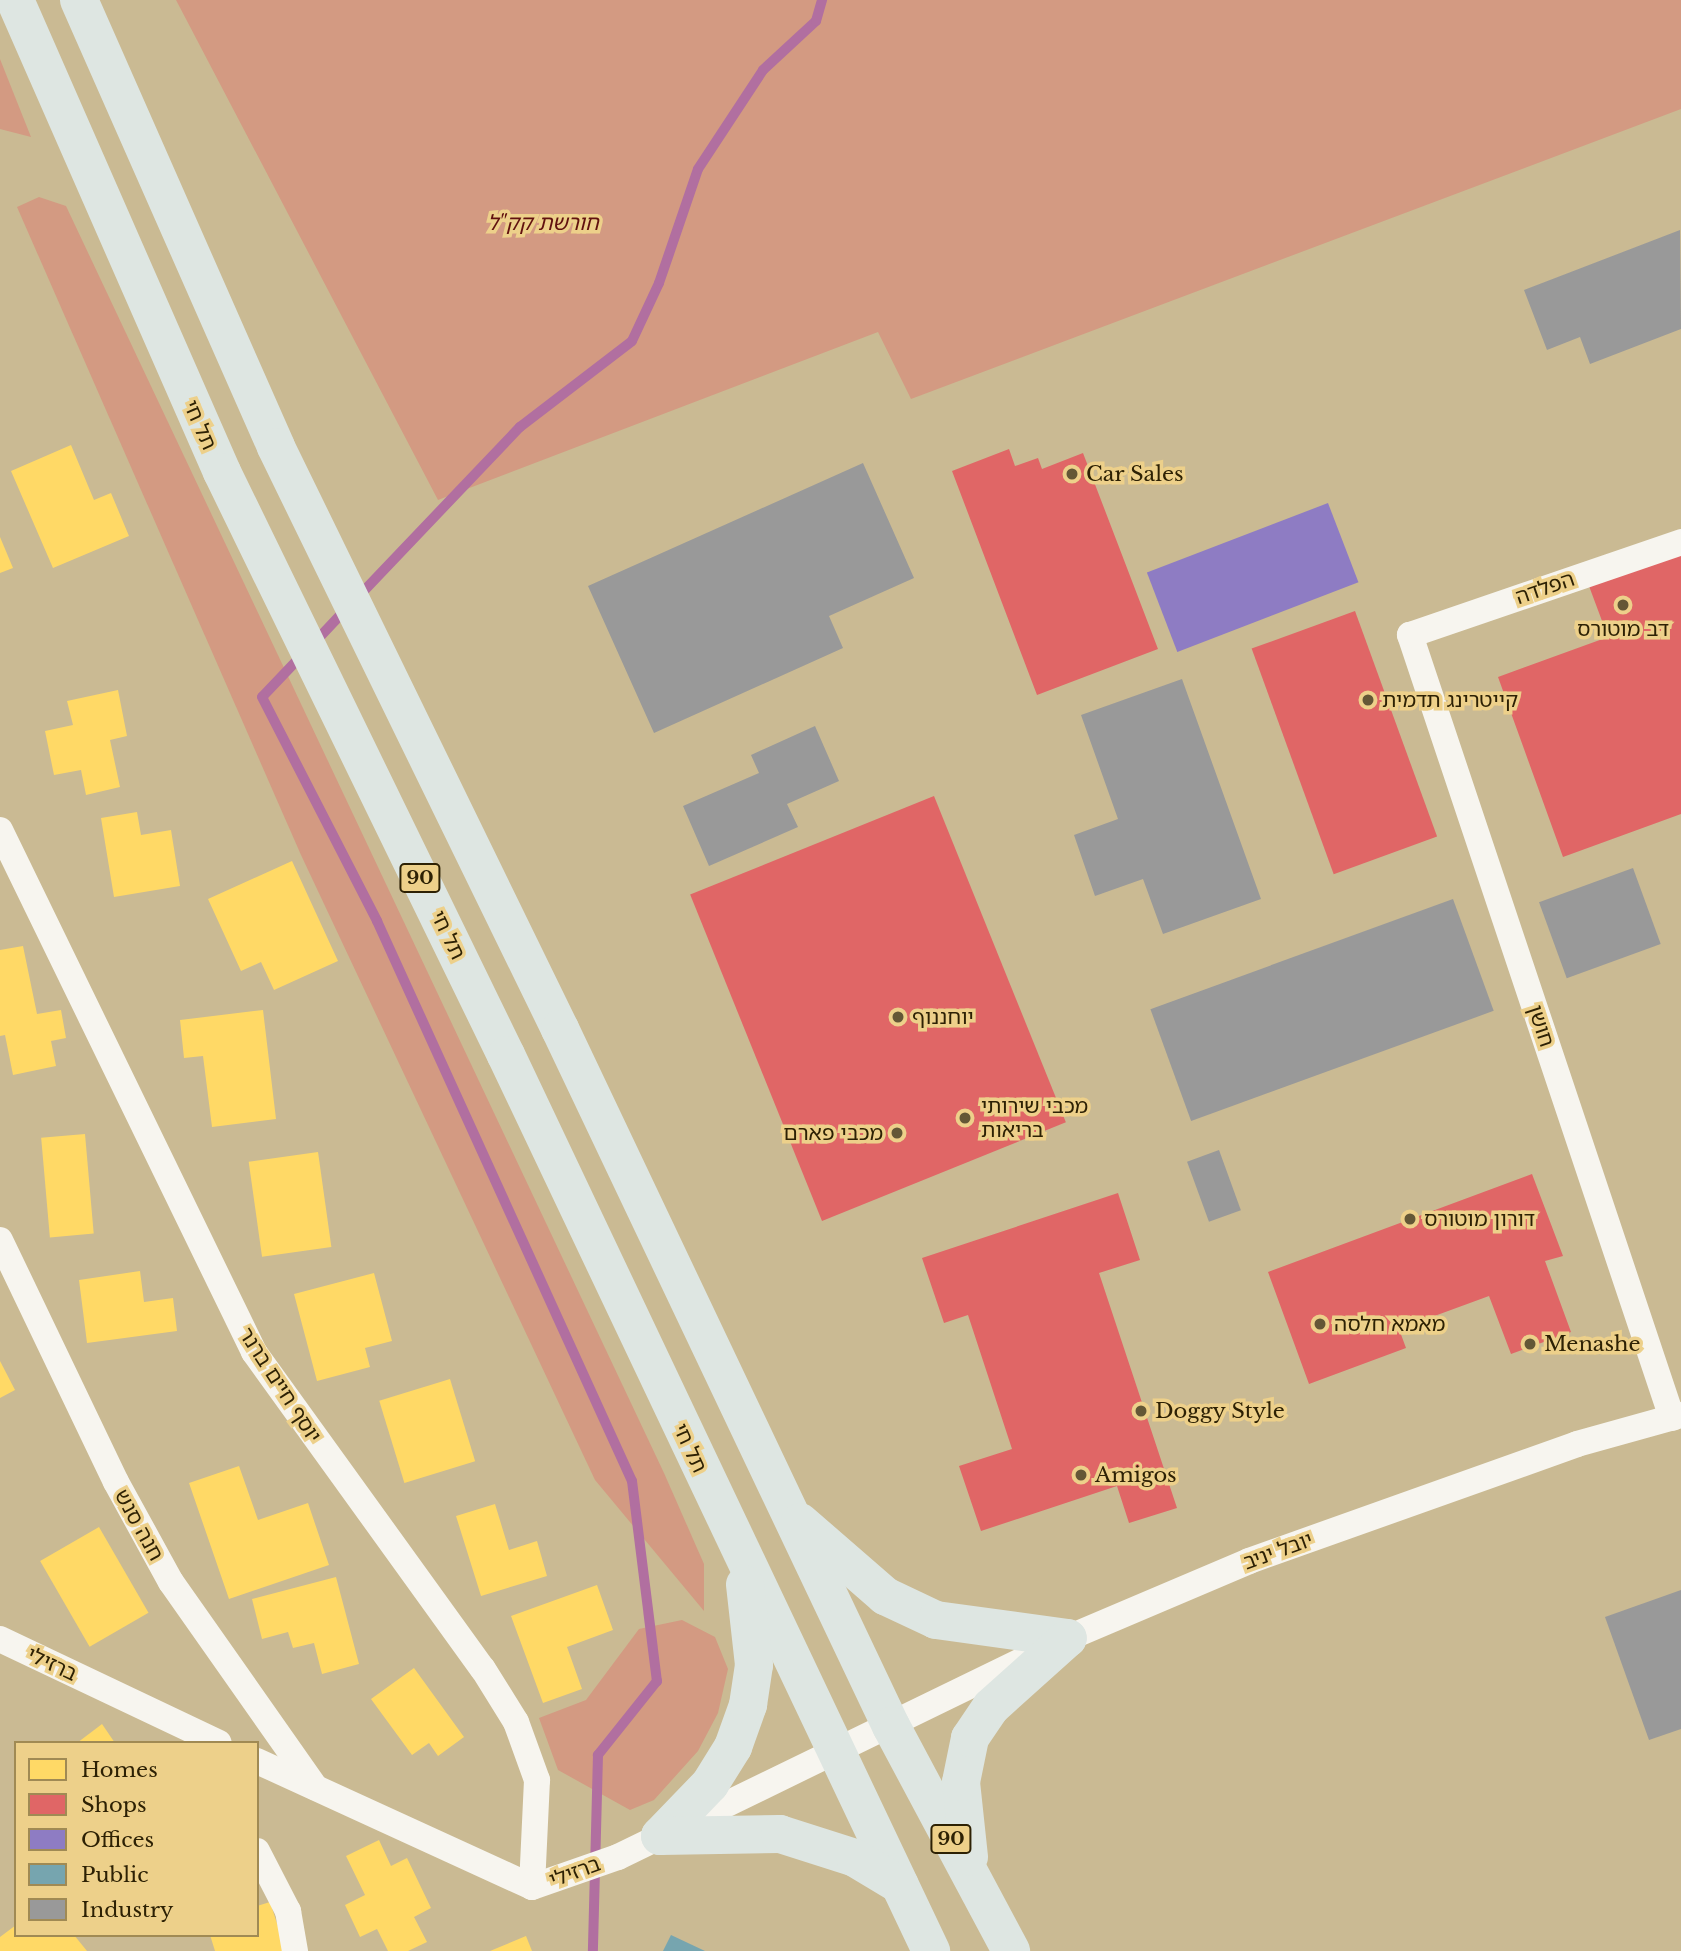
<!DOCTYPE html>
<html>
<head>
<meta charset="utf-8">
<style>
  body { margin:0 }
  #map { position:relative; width:1681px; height:1951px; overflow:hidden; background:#caba93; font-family:"Libre Baskerville","Noto Sans Hebrew",serif }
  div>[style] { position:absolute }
  .green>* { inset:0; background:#d39a82 }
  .homes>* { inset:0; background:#ffd966; transform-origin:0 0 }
  .shops>* { inset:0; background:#e06666; transform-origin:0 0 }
  .offices>* { inset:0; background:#8e7cc3; transform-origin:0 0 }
  .public>* { inset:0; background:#76a5af }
  .industry>* { inset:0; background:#999; transform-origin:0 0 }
  .stream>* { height:10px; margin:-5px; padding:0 5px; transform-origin:5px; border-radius:5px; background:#b16fa0 }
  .minor>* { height:26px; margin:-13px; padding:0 13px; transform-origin:13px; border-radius:13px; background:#f7f5ef }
  .trunk>* { height:38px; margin:-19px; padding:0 19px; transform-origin:19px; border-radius:19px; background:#dee6e2 }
  .dots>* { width:19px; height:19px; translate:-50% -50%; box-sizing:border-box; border:4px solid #edd08a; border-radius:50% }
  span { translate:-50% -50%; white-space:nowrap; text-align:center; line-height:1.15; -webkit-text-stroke:7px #edd08a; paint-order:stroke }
  .shield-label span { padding:2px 5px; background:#edd08a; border:2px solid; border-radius:5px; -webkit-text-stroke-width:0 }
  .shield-label { font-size:19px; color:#2d2104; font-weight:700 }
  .park-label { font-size:21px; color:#61110f; font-style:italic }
  .street-label { font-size:21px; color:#2d2104 }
  .poi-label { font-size:21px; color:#2d2104 }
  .left { translate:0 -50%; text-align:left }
  .right { translate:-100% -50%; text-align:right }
  .legend { position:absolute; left:14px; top:1741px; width:245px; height:196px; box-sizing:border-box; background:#edd08a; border:2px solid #a08a54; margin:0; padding:9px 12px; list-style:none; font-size:21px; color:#2d2104 }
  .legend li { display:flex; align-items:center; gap:14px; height:35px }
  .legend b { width:35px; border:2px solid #a08a54 }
</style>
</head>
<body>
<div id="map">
  <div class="green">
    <div style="clip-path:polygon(176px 0,1681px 0,1681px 109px,911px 399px,878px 332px,438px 500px)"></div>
    <div style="clip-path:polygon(0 59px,31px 137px,0 129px)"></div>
    <div style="clip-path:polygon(39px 197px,66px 206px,664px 1473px,704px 1564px,704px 1611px,595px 1480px,301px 855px,17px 207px)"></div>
    <div style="clip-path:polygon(682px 1620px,715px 1637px,728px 1669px,718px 1713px,698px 1751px,654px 1800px,630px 1810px,558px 1770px,539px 1718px,586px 1700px,639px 1629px)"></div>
  </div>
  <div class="homes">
    <div style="clip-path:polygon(71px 445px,94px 500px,111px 493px,129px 536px,53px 568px,11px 471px)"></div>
    <div style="clip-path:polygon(0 537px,13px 568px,0 573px)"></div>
    <div style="clip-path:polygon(118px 690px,127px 736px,110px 740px,120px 787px,86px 795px,81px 770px,54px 775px,45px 731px,73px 725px,67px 701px)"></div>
    <div style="clip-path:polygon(137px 812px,141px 835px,171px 830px,180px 886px,114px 897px,101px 818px)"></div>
    <div style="clip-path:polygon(292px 861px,338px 961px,274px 990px,261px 962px,241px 971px,208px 899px)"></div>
    <div style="clip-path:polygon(23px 946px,37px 1014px,61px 1010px,66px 1038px,51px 1041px,56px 1066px,13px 1075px,5px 1035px,0 1036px,0 950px)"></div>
    <div style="clip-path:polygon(263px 1010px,276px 1119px,212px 1127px,203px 1056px,184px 1058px,180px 1020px)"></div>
    <div style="left:85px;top:1134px;width:100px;height:44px;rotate:85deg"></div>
    <div style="left:318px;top:1152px;width:96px;height:70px;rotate:82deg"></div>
    <div style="clip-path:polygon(140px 1271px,144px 1302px,173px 1298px,177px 1331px,87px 1343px,79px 1280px)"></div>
    <div style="clip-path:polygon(374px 1273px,392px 1341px,365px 1348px,370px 1367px,317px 1381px,294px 1294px)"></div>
    <div style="clip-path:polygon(0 1361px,15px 1390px,0 1398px)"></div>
    <div style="left:450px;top:1379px;width:86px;height:74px;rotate:73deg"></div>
    <div style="clip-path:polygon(239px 1466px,258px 1520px,308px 1503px,329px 1565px,229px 1599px,189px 1483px)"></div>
    <div style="clip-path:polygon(495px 1504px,509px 1550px,537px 1541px,547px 1576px,481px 1596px,456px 1516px)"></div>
    <div style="left:99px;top:1527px;width:99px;height:68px;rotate:60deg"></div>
    <div style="clip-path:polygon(336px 1577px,359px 1664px,322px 1674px,314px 1643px,293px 1648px,288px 1632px,262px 1639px,252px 1599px)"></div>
    <div style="clip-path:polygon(597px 1585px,613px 1630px,567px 1647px,582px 1689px,543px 1703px,511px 1616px)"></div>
    <div style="clip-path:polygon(414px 1668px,464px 1737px,438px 1756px,429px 1743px,412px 1755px,371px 1699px)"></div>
    <div style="clip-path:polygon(102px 1724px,115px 1743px,77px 1743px)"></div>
    <div style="clip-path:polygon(379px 1840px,391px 1866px,407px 1858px,431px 1908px,414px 1917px,427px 1942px,408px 1951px,388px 1951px,377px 1929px,360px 1937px,345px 1905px,365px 1895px,346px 1856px)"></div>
    <div style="clip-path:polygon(270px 1902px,286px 1951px,215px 1951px,210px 1935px,257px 1935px,257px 1906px)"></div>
    <div style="clip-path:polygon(16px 1925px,16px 1935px,74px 1935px,87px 1951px,0 1951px,0 1937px)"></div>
    <div style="clip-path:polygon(526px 1936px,532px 1951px,490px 1951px)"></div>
  </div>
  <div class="shops">
    <div style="clip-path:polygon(1009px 449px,1015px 466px,1038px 458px,1042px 469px,1083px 453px,1158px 649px,1037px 695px,952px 471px)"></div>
    <div style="clip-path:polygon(1681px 552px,1681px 814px,1563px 857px,1498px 677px,1608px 637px,1589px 586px)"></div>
    <div style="left:1355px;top:611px;width:240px;height:110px;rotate:70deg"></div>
    <div style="left:934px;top:796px;width:352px;height:263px;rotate:68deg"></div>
    <div style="clip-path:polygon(1532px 1174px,1563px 1256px,1545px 1261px,1571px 1332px,1511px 1354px,1489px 1296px,1399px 1329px,1406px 1348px,1309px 1384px,1268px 1272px)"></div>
    <div style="clip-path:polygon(1118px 1193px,1140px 1260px,1099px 1273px,1177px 1508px,1129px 1523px,1117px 1486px,981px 1531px,959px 1466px,1012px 1449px,968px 1315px,944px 1323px,922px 1258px)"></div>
  </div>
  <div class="offices">
    <div style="left:1328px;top:503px;width:85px;height:194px;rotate:69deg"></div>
  </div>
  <div class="public">
    <div style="clip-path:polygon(671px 1935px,705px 1951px,663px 1951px)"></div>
  </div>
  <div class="industry">
    <div style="clip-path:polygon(1680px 230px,1681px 329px,1590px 364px,1580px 337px,1547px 350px,1524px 290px)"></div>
    <div style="clip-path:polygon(863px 463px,914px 578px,829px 616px,843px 648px,654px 733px,588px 586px)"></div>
    <div style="clip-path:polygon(1182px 679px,1261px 899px,1163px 934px,1143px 879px,1095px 896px,1074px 835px,1118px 819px,1081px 715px)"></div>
    <div style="clip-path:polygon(815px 726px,839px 781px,787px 804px,798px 827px,709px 866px,683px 806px,759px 773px,751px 755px)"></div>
    <div style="left:1633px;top:868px;width:81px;height:100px;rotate:70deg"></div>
    <div style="left:1453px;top:899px;width:119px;height:322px;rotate:70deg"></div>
    <div style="left:1219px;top:1150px;width:64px;height:34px;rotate:70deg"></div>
    <div style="clip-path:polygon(1681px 1590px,1681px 1729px,1649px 1740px,1605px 1617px)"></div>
  </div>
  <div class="stream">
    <div style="left:358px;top:597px;width:235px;rotate:-46.4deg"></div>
    <div style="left:520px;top:427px;width:141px;rotate:-37.5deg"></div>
    <div style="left:632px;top:341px;width:64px;rotate:-65deg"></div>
    <div style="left:659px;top:283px;width:120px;rotate:-71.1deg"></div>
    <div style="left:698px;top:169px;width:118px;rotate:-56.7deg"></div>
    <div style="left:763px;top:70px;width:72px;rotate:-42.8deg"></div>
    <div style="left:816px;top:21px;width:22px;rotate:-74deg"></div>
    <div style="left:314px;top:643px;width:47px;rotate:-46.7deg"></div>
    <div style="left:303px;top:654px;width:59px;rotate:133.6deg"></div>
    <div style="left:262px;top:697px;width:252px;rotate:62.8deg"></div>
    <div style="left:377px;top:921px;width:615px;rotate:65.52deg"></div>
    <div style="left:632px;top:1481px;width:202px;rotate:82.9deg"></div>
    <div style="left:657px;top:1681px;width:95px;rotate:128.6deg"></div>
    <div style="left:598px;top:1755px;width:196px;rotate:91.5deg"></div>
  </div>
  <div class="minor">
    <div style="left:0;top:830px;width:581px;rotate:64.05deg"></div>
    <div style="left:254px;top:1352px;width:391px;rotate:54.2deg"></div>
    <div style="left:483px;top:1669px;width:62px;rotate:58.1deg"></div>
    <div style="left:516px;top:1722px;width:62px;rotate:70.1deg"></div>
    <div style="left:537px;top:1780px;width:107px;rotate:92.7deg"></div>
    <div style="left:0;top:1240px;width:268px;rotate:64.4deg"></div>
    <div style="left:116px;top:1482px;width:114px;rotate:61.2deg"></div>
    <div style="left:171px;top:1582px;width:251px;rotate:54.9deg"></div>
    <div style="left:1672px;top:1418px;width:826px;rotate:-108.5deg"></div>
    <div style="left:1410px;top:635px;width:287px;rotate:-18.9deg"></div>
    <div style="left:0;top:1639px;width:242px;rotate:25.4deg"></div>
    <div style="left:257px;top:1761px;width:302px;rotate:24.6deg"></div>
    <div style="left:532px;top:1887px;width:91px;rotate:-19.2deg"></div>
    <div style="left:618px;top:1857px;width:500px;rotate:-25.95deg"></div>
    <div style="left:1068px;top:1638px;width:197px;rotate:-23deg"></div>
    <div style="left:1249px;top:1561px;width:348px;rotate:-19.6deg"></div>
    <div style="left:1577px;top:1444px;width:108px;rotate:-15.6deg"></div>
    <div style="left:257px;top:1851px;width:68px;rotate:62.7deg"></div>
    <div style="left:288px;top:1911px;width:41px;rotate:80.1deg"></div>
  </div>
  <div class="trunk">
    <div style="left:15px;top:0;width:515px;rotate:66.32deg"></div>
    <div style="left:222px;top:472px;width:648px;rotate:64.03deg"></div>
    <div style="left:506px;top:1055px;width:992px;rotate:64.62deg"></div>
    <div style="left:79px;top:0;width:488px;rotate:66.2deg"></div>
    <div style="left:276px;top:447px;width:648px;rotate:63.99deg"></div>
    <div style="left:560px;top:1029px;width:772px;rotate:64.6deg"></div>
    <div style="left:891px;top:1726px;width:255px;rotate:61.9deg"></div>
    <div style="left:800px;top:1522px;width:113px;rotate:41deg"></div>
    <div style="left:885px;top:1596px;width:56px;rotate:25.2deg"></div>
    <div style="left:936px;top:1620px;width:133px;rotate:7.8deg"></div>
    <div style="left:660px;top:1836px;width:72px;rotate:-46.1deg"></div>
    <div style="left:710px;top:1784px;width:44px;rotate:-58.1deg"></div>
    <div style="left:733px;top:1747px;width:45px;rotate:-70.3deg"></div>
    <div style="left:748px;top:1705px;width:40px;rotate:-81.5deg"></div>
    <div style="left:754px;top:1665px;width:81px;rotate:-96.4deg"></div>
    <div style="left:660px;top:1836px;width:120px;rotate:-1deg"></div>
    <div style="left:780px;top:1834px;width:79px;rotate:17.7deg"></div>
    <div style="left:855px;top:1858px;width:52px;rotate:31deg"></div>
    <div style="left:969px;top:1857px;width:75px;rotate:-96.1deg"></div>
    <div style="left:961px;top:1782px;width:45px;rotate:-78.4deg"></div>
    <div style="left:970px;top:1738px;width:37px;rotate:-56deg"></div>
    <div style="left:991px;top:1707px;width:103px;rotate:-41.9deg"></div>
  </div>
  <div class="dots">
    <div style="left:1072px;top:474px;background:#645736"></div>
    <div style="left:1623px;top:605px;background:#645736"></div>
    <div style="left:1368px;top:700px;background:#645736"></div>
    <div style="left:898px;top:1017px;background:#645736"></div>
    <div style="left:965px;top:1118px;background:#645736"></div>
    <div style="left:897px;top:1133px;background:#645736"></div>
    <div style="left:1410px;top:1219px;background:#645736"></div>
    <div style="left:1320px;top:1324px;background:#645736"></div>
    <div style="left:1530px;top:1344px;background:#645736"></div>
    <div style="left:1141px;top:1411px;background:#645736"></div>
    <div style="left:1081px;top:1475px;background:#645736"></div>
  </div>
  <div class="shield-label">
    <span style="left:420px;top:878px">90</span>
    <span style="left:951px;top:1839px">90</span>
  </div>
  <div class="park-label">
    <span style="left:543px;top:223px">חורשת קק"ל</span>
  </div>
  <div class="street-label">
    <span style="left:200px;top:425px;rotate:66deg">תל חי</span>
    <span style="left:1545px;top:588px;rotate:-19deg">הפלדה</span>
    <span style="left:448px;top:935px;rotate:64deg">תל חי</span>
    <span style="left:1541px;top:1026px;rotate:72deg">חושן</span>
    <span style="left:280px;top:1385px;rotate:57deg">יוסף חיים ברנר</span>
    <span style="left:690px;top:1448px;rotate:65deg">תל חי</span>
    <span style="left:139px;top:1525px;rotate:61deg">חנה סנש</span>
    <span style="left:1278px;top:1551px;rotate:-20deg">יובל יניב</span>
    <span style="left:52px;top:1664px;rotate:25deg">ברזילי</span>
    <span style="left:575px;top:1872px;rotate:-20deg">ברזילי</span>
  </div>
  <div class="poi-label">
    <span class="left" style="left:1086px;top:474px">Car Sales</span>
    <span style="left:1623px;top:629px">דב מוטורס</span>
    <span class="left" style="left:1382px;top:700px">קייטרינג תדמית</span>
    <span class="left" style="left:912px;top:1017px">יוחננוף</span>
    <span class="left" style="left:981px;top:1118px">מכבי שירותי<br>בריאות</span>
    <span class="right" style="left:883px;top:1133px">מכבי פארם</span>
    <span class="left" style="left:1424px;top:1219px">דורון מוטורס</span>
    <span class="left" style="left:1334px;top:1324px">מאמא חלסה</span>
    <span class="left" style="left:1544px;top:1344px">Menashe</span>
    <span class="left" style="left:1155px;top:1411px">Doggy Style</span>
    <span class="left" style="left:1095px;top:1475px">Amigos</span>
  </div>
  <ul class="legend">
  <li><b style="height:19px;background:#ffd966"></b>Homes</li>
  <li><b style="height:19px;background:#e06666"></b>Shops</li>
  <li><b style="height:19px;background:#8e7cc3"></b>Offices</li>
  <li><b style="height:19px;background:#76a5af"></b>Public</li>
  <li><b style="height:19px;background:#999"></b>Industry</li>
  </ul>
</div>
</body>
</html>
